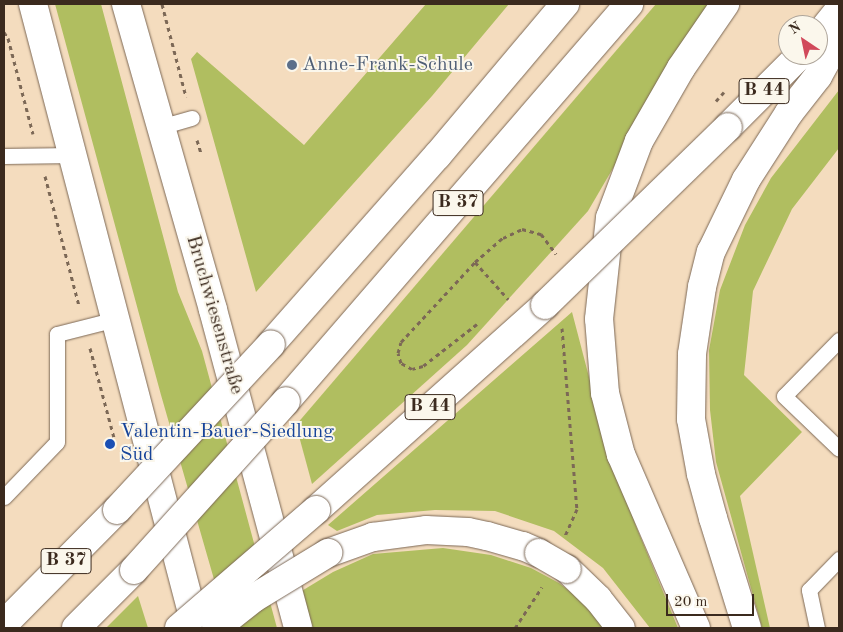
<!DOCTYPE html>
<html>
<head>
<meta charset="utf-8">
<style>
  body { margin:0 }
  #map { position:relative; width:843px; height:632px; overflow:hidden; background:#f4dcbe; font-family:"Old Standard TT",serif }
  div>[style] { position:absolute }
  .green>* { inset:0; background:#b0be60 }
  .path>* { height:3px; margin-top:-1.5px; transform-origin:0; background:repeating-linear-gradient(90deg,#7c6856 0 4px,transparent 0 8px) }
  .roads { filter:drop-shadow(0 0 1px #7c6856) drop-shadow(0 0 1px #7c6856) }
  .service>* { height:15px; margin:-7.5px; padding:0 7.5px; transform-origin:7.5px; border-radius:7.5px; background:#fff }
  .secondary>* { height:28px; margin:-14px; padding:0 14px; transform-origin:14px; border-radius:14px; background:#fff }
  .trunk>* { height:28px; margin:-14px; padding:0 14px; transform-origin:14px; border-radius:14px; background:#fff }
  .path-bridge>* { height:3px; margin-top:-1.5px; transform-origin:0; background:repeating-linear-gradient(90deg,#7c6856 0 4px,transparent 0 8px) }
  .bridges { filter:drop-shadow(0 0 1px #7c6856) drop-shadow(0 0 1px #7c6856) }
  .trunk-bridge>* { height:28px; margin:-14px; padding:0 14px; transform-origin:14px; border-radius:14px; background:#fff }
  .dots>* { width:14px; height:14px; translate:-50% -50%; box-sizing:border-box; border:2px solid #fbf7ec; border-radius:50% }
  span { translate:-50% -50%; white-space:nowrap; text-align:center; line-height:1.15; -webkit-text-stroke:4px #fbf7ec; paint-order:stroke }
  .shield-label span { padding:1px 4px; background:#fbf7ec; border:1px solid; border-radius:4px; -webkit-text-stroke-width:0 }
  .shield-label { font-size:19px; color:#3b2a1e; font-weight:700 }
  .service-label { font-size:20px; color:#4e5e75 }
  .left { translate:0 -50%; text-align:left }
  .street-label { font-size:20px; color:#3b2a1e }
  .transit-label { font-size:20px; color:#164399 }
  .frame { position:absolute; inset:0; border:5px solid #3b2a1e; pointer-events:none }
  .north { position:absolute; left:778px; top:15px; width:50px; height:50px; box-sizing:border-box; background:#fbf7ec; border:1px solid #aea59a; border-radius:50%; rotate:326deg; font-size:14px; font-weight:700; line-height:20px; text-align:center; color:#3b2a1e }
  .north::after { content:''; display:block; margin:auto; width:18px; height:22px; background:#d1495b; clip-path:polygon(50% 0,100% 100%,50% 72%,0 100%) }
  .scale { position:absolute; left:666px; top:594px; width:88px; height:22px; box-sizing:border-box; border:2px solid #3b2a1e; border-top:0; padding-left:6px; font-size:15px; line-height:18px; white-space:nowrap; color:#3b2a1e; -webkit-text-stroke:4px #fbf7ec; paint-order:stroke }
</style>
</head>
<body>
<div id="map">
  <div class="green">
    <div style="clip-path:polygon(55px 4px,101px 4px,178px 292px,202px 351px,277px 628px,228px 628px,161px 395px)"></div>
    <div style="clip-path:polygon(426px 4px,509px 4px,432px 96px,256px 292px,191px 59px,197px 52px,304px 145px)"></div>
    <div style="clip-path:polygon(656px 4px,709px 4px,588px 211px,467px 345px,312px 484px,296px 425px)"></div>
    <div style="clip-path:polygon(839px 90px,839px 148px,792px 209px,753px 291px,744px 375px,802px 432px,740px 496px,770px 628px,762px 628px,716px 462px,710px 410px,709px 350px,720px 290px,745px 225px,771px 178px)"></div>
    <div style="clip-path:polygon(572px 312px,600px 419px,636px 526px,678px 628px,650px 628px,603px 568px,554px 531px,495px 511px,435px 510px,377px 515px,337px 531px,328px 525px)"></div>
    <div style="clip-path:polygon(443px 548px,491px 555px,531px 568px,559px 583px,581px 600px,607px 628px,311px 628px,300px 592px,333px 572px,373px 554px)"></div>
    <div style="clip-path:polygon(138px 596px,148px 628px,106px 628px)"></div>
  </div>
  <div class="path">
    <div style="left:162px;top:4px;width:96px;rotate:75.5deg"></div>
    <div style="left:782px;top:31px;width:16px;rotate:-47deg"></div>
    <div style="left:4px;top:32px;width:7px;rotate:56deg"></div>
    <div style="left:8px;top:38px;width:99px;rotate:75.4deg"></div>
    <div style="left:197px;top:140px;width:14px;rotate:73deg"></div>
    <div style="left:45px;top:176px;width:134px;rotate:75.3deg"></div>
    <div style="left:475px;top:262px;width:50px;rotate:48.3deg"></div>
    <div style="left:477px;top:324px;width:68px;rotate:142.1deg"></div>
    <div style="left:423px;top:366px;width:11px;rotate:165deg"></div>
    <div style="left:412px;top:369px;width:13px;rotate:-151deg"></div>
    <div style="left:401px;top:363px;width:10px;rotate:-107deg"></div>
    <div style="left:398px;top:353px;width:11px;rotate:-75deg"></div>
    <div style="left:401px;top:342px;width:109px;rotate:-47.2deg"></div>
    <div style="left:475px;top:262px;width:37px;rotate:-41deg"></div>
    <div style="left:503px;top:238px;width:21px;rotate:-25deg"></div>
    <div style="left:522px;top:229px;width:20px;rotate:15deg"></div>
    <div style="left:541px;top:234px;width:25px;rotate:53deg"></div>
    <div style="left:562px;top:328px;width:182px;rotate:85.3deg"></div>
    <div style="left:577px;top:509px;width:30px;rotate:114deg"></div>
    <div style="left:90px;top:348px;width:96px;rotate:75deg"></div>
    <div style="left:515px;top:628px;width:49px;rotate:-56.6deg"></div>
  </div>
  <div class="roads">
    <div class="service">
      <div style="left:160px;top:127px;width:33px;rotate:-16deg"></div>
      <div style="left:4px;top:156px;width:70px;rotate:-0.8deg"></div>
      <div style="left:839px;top:340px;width:78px;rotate:134.5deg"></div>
      <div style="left:784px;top:396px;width:76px;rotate:43.9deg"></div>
      <div style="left:4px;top:497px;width:76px;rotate:-46.1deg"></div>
      <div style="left:57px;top:442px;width:108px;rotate:-90deg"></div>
      <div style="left:57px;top:334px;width:61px;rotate:-14.3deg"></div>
      <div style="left:817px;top:628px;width:39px;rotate:-102deg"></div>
      <div style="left:809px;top:590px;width:43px;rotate:-45.9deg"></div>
    </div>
    <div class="secondary">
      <div style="left:33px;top:4px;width:645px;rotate:75.36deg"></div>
      <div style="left:126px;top:4px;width:318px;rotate:74.1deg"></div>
      <div style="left:213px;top:310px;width:329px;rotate:75deg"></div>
    </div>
    <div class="trunk">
      <div style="left:818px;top:36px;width:33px;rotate:-51deg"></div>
      <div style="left:728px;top:127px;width:102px;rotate:-45deg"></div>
      <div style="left:271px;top:344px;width:251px;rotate:-48.6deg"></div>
      <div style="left:437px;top:156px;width:199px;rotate:-49.9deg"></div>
      <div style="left:286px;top:401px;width:525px;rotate:-49.17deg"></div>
      <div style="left:316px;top:510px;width:307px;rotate:-41.8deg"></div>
      <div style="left:328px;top:553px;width:48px;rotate:-19.6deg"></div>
      <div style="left:373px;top:537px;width:53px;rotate:-7.5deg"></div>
      <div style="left:426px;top:530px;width:42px;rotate:2.7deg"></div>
      <div style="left:468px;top:532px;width:19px;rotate:12deg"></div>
      <div style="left:487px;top:536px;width:37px;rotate:16deg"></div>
      <div style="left:523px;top:546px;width:17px;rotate:24deg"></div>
      <div style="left:567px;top:569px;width:43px;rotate:44.1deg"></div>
      <div style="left:598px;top:599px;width:37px;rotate:52deg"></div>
      <div style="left:4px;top:624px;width:161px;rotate:-45.3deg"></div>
      <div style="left:76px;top:628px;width:82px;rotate:-45deg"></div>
      <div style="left:696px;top:628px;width:189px;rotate:-113.4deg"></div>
      <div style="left:621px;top:455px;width:64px;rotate:-104.5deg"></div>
      <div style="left:605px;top:393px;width:74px;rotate:-94.6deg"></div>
      <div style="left:599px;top:319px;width:102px;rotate:-83.8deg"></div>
      <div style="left:610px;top:218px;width:82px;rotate:-69.4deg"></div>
      <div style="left:639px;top:141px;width:84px;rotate:-60.1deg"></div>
      <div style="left:681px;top:68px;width:78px;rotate:-55.5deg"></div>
      <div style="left:747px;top:628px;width:115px;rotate:-107.2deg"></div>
      <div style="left:713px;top:518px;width:46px;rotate:-105.3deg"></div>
      <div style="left:701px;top:474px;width:56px;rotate:-100.3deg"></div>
      <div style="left:691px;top:419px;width:65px;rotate:-89.1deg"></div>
      <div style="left:692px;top:354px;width:68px;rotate:-81.5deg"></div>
      <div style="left:702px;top:287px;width:36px;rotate:-76deg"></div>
      <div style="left:711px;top:252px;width:80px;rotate:-64.1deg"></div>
      <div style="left:746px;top:180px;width:80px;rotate:-57.3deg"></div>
      <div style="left:789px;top:113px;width:47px;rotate:-51.9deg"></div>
      <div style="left:818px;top:76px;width:43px;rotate:-61.1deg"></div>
    </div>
  </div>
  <div class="path-bridge">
    <div style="left:716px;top:101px;width:13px;rotate:-48deg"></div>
  </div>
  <div class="bridges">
    <div class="trunk-bridge">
      <div style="left:545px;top:305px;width:255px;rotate:-44.2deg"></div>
      <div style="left:117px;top:510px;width:226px;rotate:-47.1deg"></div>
      <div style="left:539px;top:553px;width:32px;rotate:30deg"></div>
      <div style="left:134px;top:570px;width:227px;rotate:-48deg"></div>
      <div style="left:179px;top:628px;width:181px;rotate:-40.7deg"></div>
      <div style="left:216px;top:628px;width:48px;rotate:-38.3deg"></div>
      <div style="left:254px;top:598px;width:87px;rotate:-31.3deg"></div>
    </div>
  </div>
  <div class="dots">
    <div style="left:292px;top:65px;background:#5c6f8a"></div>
    <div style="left:110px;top:444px;background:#1a4fb4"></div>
  </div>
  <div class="shield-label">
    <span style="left:764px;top:91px">B 44</span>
    <span style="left:458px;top:203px">B 37</span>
    <span style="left:430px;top:407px">B 44</span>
    <span style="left:66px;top:561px">B 37</span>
  </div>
  <div class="service-label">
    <span class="left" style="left:302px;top:65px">Anne-Frank-Schule</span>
  </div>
  <div class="street-label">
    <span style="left:214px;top:315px;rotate:74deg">Bruchwiesenstraße</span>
  </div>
  <div class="transit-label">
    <span class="left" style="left:120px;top:444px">Valentin-Bauer-Siedlung<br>Süd</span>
  </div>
  <div class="frame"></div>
  <div class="north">N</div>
  <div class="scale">20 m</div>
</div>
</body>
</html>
